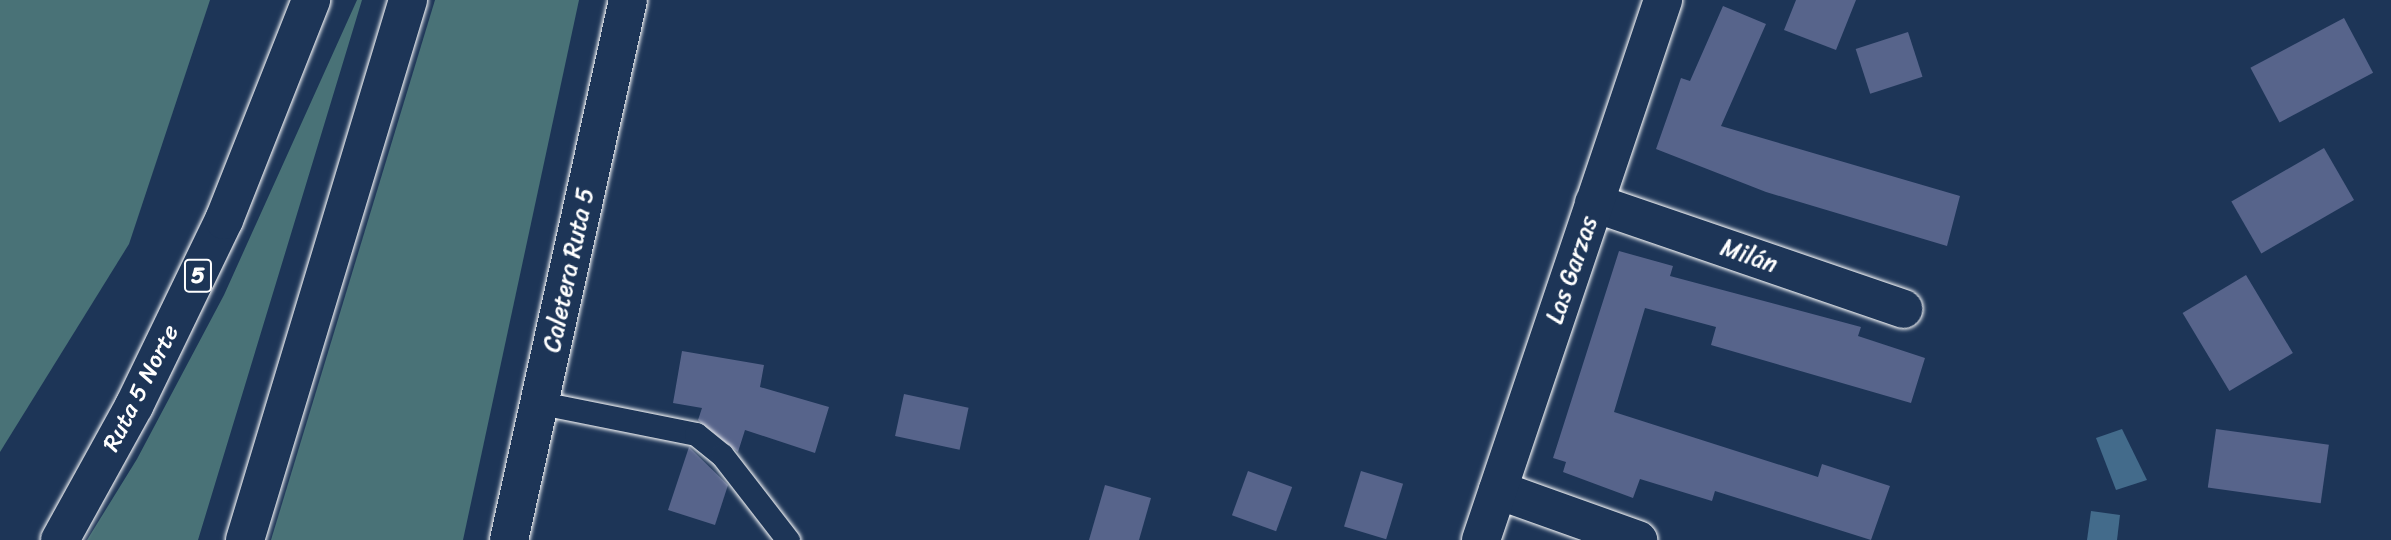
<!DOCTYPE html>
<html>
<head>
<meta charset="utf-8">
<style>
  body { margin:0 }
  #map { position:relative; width:2391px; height:540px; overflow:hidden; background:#1d3557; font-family:Sriracha,sans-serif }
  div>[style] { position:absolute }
  .green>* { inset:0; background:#497277 }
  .water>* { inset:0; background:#436b8b }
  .building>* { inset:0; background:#57648b; transform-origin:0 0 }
  .roads { filter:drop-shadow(0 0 2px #fff) drop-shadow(0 0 2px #fff) }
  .lane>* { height:23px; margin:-11.5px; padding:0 11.5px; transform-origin:11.5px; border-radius:11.5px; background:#1d3557 }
  .street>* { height:38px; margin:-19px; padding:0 19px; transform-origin:19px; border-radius:19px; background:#1d3557 }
  .primary>* { height:38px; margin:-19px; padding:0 19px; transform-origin:19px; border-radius:19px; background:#1d3557 }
  .highway>* { height:38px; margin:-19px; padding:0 19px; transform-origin:19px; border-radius:19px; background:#1d3557 }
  span { translate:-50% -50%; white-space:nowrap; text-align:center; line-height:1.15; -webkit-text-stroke:5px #1d3557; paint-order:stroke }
  .shield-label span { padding:2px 5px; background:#1d3557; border:2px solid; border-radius:5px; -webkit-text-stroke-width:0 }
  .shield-label { font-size:23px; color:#fff; font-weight:700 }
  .street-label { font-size:24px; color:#fff }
</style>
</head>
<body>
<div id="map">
  <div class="green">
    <div style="clip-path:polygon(0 0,210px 0,129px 244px,0 452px)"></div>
    <div style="clip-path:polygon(357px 0,362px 0,198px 540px,87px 540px,137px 459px,224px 295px)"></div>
    <div style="clip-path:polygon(435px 0,579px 0,463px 540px,271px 540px)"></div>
  </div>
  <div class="water">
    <div style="clip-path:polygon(2122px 429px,2147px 480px,2116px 490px,2096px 438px)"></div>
    <div style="clip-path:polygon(2091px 511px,2120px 515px,2117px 540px,2087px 540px)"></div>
  </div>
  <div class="building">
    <div style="clip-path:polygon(1796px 0,1856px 0,1836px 50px,1784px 30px)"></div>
    <div style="clip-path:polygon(1723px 6px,1766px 24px,1721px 126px,1960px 196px,1947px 246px,1766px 192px,1656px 149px,1681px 78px,1690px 81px)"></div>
    <div style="left:2344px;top:18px;width:62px;height:106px;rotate:62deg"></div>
    <div style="left:1908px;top:32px;width:47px;height:55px;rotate:72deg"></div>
    <div style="left:2324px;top:148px;width:60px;height:107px;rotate:60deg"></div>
    <div style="clip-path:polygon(1619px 251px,1673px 266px,1670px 276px,1861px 327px,1858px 336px,1925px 358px,1911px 403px,1711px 345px,1716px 327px,1645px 308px,1614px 412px,1818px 477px,1822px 464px,1890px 486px,1871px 540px,1715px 491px,1712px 501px,1640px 479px,1633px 498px,1563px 472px,1566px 462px,1553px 458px)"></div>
    <div style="left:2246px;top:275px;width:91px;height:74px;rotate:59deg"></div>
    <div style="clip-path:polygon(682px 351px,764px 365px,760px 387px,829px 407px,815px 453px,745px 430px,738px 452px,698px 420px,702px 408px,673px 403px)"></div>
    <div style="left:904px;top:394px;width:66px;height:43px;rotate:12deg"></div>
    <div style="left:2216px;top:429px;width:114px;height:59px;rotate:8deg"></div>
    <div style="clip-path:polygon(689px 447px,728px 485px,715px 525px,668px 510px)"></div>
    <div style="left:1248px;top:471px;width:47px;height:47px;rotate:20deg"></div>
    <div style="left:1361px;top:471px;width:44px;height:58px;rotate:17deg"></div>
    <div style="clip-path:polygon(1105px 485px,1151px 498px,1139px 540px,1089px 540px)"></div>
  </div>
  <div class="roads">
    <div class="lane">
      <div style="left:541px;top:403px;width:158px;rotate:11.3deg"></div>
      <div style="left:696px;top:434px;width:33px;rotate:39deg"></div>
      <div style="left:722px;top:455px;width:108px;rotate:52.2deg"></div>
    </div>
    <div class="street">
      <div style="left:1594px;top:203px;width:327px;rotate:18.9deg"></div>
      <div style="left:1498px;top:490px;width:149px;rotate:19.7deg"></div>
      <div style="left:1481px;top:540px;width:570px;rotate:-71.37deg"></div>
    </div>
    <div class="primary">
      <div style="left:509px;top:540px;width:553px;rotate:-77.57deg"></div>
    </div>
    <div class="highway">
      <div style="left:60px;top:540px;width:153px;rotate:-61.1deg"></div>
      <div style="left:134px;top:406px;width:207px;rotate:-64.2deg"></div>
      <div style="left:224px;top:220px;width:237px;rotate:-68.4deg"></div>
      <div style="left:245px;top:540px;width:564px;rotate:-73.2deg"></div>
    </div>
  </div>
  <div class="shield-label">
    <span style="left:198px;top:276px">5</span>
  </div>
  <div class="street-label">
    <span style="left:1749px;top:256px;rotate:19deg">Milán</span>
    <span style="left:569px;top:270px;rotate:-78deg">Caletera Ruta 5</span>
    <span style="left:1572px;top:270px;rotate:-71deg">Las Garzas</span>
    <span style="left:141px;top:388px;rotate:-63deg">Ruta 5 Norte</span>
  </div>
</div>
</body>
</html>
